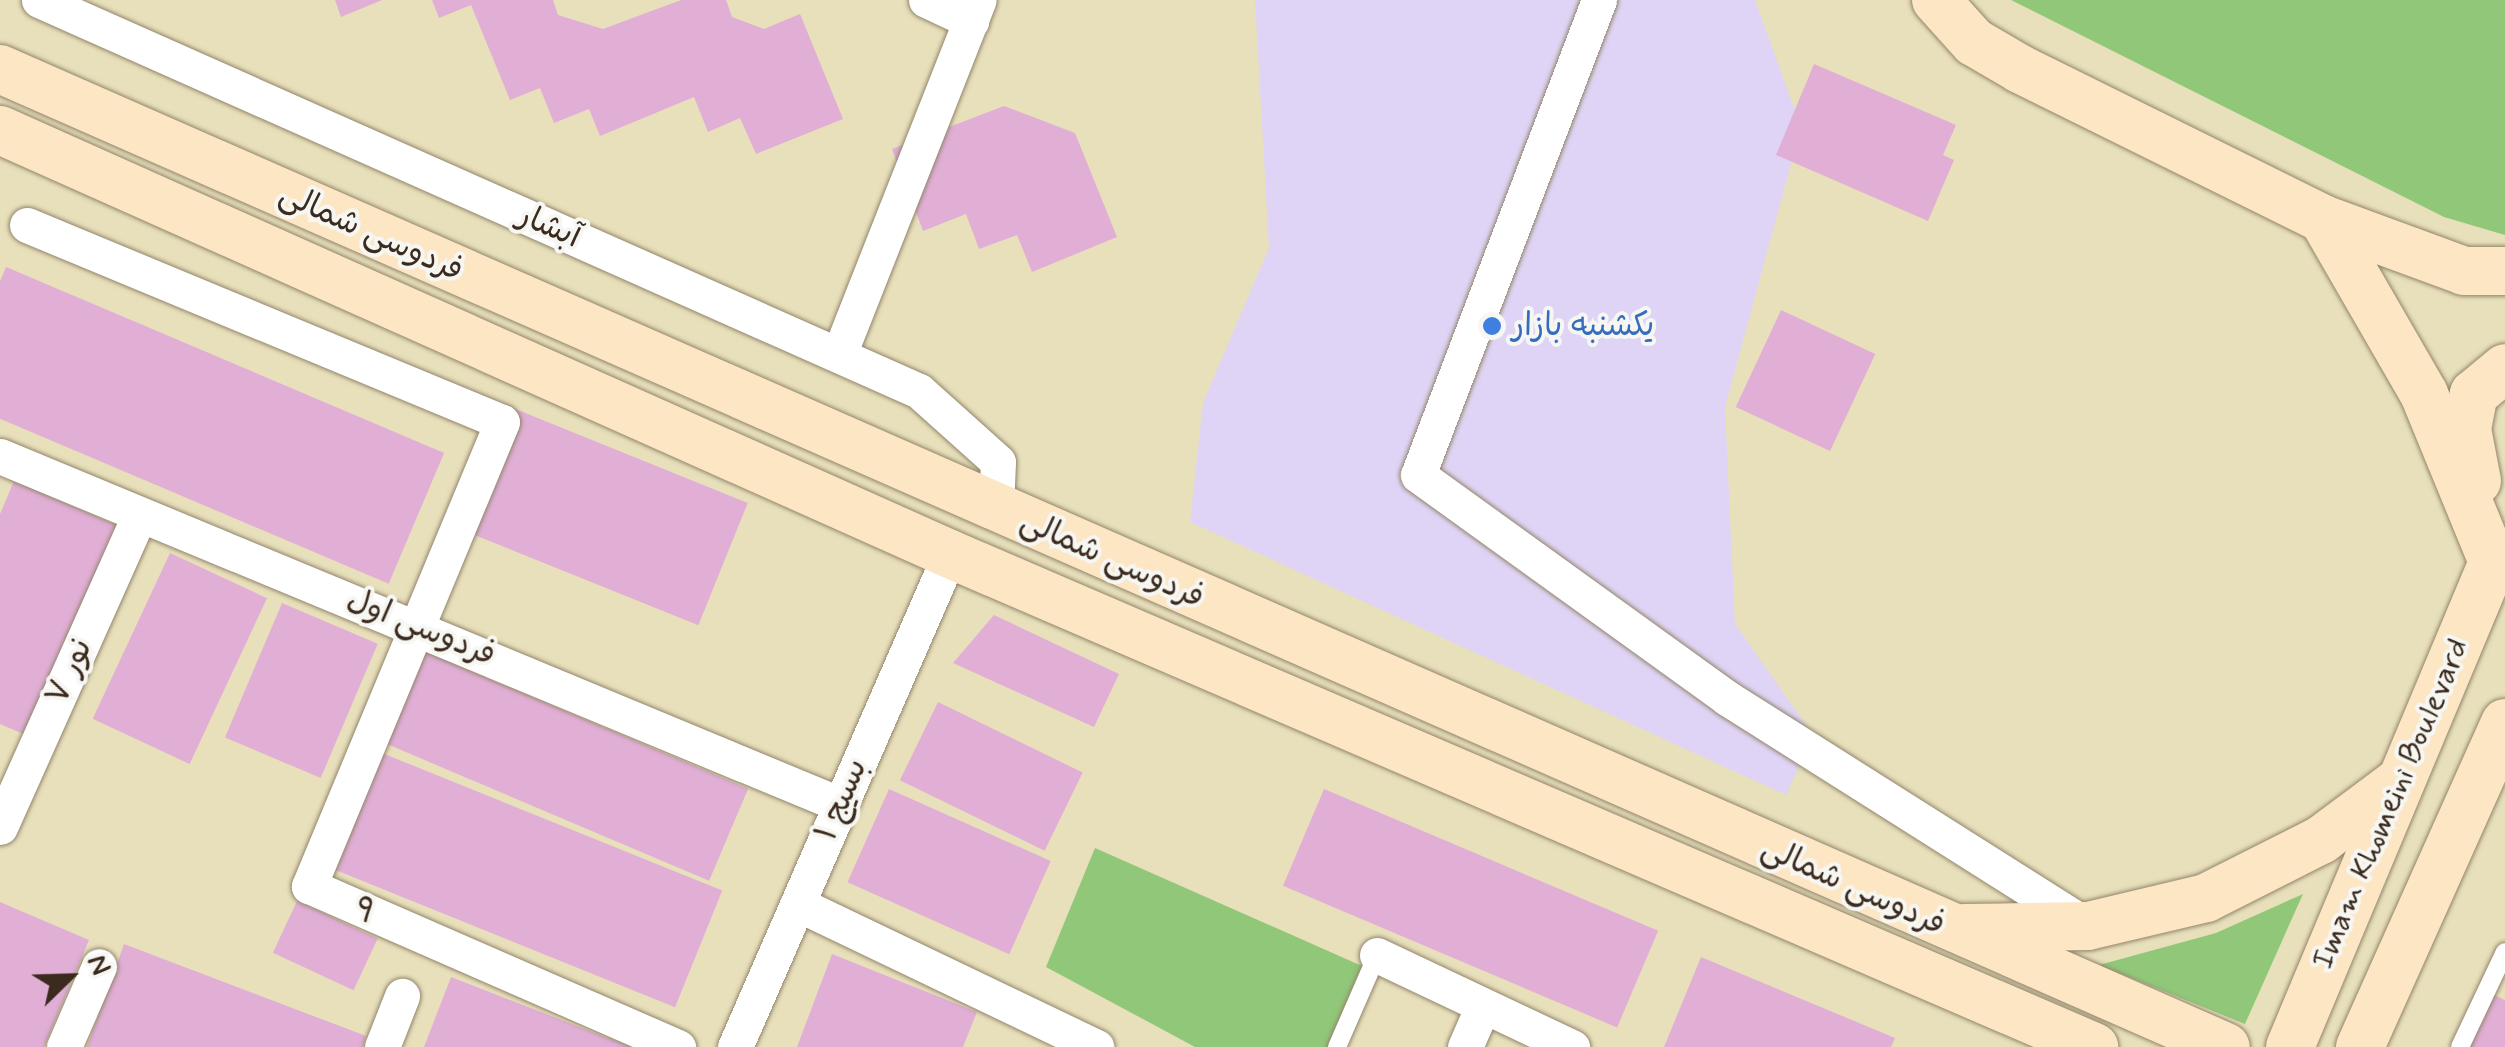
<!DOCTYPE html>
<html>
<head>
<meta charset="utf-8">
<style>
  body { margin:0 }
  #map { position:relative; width:2505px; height:1047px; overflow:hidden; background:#e8e0bb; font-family:Mynerve,"Playpen Sans Arabic",sans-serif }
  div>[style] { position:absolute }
  .built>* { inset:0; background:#dfd4f5 }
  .green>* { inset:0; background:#91c779 }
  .building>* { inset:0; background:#e1aed6; transform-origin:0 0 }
  .roads { filter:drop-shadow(0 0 2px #92856c) drop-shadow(0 0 2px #92856c) }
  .lane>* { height:18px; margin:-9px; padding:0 9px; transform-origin:9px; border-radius:9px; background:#fff }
  .street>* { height:35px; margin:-17.5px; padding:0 17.5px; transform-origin:17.5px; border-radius:17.5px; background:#fff }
  .secondary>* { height:48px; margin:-24px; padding:0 24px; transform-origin:24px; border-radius:24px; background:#fce6c4 }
  .dots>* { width:28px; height:28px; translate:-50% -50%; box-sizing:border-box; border:5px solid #f6f6f2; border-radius:50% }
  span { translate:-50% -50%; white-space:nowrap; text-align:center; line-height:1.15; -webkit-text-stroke:8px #f6f6f2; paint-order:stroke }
  .street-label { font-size:32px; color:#3b2a1e }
  .shop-label { font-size:32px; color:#366cbe }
  .left { translate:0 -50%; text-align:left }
  .north { position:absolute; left:20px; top:927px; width:100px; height:100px; -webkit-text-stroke:8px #f6f6f2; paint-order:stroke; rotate:67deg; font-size:28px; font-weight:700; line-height:40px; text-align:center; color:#3b2a1e }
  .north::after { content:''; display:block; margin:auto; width:35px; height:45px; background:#3b2a1e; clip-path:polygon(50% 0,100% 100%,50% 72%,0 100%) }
</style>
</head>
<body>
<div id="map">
  <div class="built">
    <div style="clip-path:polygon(1255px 0,1755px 0,1801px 127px,1725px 407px,1735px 624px,1813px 735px,1786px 795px,1190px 522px,1203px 403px,1269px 248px)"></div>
  </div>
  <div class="green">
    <div style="clip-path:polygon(2011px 0,2505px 0,2505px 235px,2444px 217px)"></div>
    <div style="clip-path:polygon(1095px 848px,1371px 970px,1337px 1047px,1195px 1047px,1046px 967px)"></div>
    <div style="clip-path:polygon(2303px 894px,2245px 1024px,2099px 965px,2216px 933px)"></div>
  </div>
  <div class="building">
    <div style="clip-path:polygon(335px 0,382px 0,341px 17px)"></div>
    <div style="clip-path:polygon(432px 0,553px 0,558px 15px,603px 29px,681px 0,726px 0,732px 17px,764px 29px,800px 14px,843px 119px,756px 154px,740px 118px,708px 132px,694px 97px,600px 136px,589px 109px,554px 123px,540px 88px,510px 100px,471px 5px,439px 18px)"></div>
    <div style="clip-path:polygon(1814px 64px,1956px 125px,1943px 155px,1954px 160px,1928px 221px,1776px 155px)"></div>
    <div style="clip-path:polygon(1004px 106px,1075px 133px,1117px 237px,1032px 272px,1017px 235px,979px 249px,966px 214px,923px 231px,892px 149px)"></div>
    <div style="left:6px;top:267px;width:476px;height:142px;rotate:23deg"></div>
    <div style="left:1781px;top:310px;width:104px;height:107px;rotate:25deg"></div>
    <div style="left:503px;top:404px;width:264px;height:132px;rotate:22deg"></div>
    <div style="clip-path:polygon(14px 481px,116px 525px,28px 736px,0 724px,0 514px)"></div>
    <div style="left:170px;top:553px;width:107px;height:183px;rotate:25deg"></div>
    <div style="left:282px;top:603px;width:104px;height:146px;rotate:23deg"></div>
    <div style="clip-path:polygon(994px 615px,1119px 674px,1094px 727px,953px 663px)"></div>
    <div style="left:426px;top:652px;width:350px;height:100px;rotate:23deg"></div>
    <div style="left:938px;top:702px;width:161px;height:87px;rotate:26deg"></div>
    <div style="left:382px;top:753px;width:367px;height:126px;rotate:22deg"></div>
    <div style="left:889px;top:789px;width:177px;height:102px;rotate:24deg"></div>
    <div style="left:1324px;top:789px;width:363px;height:105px;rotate:23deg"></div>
    <div style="left:297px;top:901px;width:89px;height:57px;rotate:25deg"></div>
    <div style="clip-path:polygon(0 902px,89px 940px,44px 1047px,0 1047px)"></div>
    <div style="clip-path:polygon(124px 944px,366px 1036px,363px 1047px,87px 1047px)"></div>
    <div style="clip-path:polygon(832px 954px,977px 1012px,963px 1047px,797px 1047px)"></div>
    <div style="clip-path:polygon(1701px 957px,1895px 1038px,1891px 1047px,1664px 1047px)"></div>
    <div style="clip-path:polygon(451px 977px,631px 1047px,424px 1047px)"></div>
    <div style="clip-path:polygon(2485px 991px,2505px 1000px,2505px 1047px,2460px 1047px)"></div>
  </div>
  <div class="roads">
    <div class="lane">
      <div style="left:1337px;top:1047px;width:100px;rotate:-66.5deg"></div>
      <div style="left:2460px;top:1047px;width:105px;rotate:-64.7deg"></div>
    </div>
    <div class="street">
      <div style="left:39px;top:0;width:963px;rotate:23.96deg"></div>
      <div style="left:919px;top:391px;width:106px;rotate:41.9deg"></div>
      <div style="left:998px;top:462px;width:46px;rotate:92.5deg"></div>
      <div style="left:926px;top:0;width:50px;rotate:25deg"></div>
      <div style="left:1599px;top:0;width:508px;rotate:110.86deg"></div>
      <div style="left:1418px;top:475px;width:381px;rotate:35.8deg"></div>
      <div style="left:1727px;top:698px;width:427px;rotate:32.3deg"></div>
      <div style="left:27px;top:225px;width:514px;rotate:22.53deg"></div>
      <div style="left:502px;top:422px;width:503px;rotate:112.58deg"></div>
      <div style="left:309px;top:886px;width:403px;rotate:23.6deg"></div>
      <div style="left:840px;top:352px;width:378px;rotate:-68.5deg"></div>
      <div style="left:0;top:456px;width:908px;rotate:22.53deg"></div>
      <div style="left:0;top:827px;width:341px;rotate:-65.9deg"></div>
      <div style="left:798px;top:904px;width:331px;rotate:25.6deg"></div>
      <div style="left:1377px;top:955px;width:216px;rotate:25.3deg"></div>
      <div style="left:64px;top:1047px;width:88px;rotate:-66.6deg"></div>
      <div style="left:382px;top:1047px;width:55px;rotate:-68.6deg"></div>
      <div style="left:735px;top:1047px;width:538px;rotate:-66.44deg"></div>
      <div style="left:1465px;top:1047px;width:43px;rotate:-66.4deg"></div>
    </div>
    <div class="secondary">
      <div style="left:1936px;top:0;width:57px;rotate:47.9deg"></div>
      <div style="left:1974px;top:42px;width:53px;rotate:30.4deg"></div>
      <div style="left:2020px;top:69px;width:338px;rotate:26.3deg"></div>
      <div style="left:2323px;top:219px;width:150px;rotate:20.2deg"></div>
      <div style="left:2464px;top:271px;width:41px"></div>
      <div style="left:0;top:69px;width:2431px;rotate:23.72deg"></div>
      <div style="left:0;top:130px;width:1040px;rotate:24.05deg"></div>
      <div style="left:950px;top:554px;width:1246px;rotate:23.31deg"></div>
      <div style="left:2323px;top:219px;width:202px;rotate:60deg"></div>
      <div style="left:2424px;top:394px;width:182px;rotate:67.7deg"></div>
      <div style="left:2477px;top:481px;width:53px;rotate:-100.9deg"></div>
      <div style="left:2467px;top:429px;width:36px;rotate:-79deg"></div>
      <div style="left:2474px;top:394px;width:40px;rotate:-40deg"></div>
      <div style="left:1964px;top:928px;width:124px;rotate:-0.9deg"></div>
      <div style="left:2088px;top:926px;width:121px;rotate:-13.3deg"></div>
      <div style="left:2206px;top:898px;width:129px;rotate:-26.8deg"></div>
      <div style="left:2321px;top:840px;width:94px;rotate:-36.7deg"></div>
      <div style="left:2290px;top:1047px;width:526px;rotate:-67.29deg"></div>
      <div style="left:2360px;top:1047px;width:355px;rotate:-65.9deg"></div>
    </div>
  </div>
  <div class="dots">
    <div style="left:1492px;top:326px;background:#3f7fe0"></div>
  </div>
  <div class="street-label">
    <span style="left:549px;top:227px;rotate:23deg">آبشار</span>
    <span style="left:371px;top:233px;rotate:24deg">فردوسی شمالی</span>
    <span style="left:1112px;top:560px;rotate:24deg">فردوسی شمالی</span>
    <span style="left:421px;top:628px;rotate:22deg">فردوسی اول</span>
    <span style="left:70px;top:672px;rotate:-66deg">نور ۷</span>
    <span style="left:842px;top:800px;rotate:-67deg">بسیج ۱</span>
    <span style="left:2391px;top:804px;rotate:-67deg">Imam Khomeini Boulevard</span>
    <span style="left:1853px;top:887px;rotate:24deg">فردوسی شمالی</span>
    <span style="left:364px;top:912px;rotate:26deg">۹</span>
  </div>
  <div class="shop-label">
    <span class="left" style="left:1512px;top:326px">یکشنبه بازار</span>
  </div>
  <div class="north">N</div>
</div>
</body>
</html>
